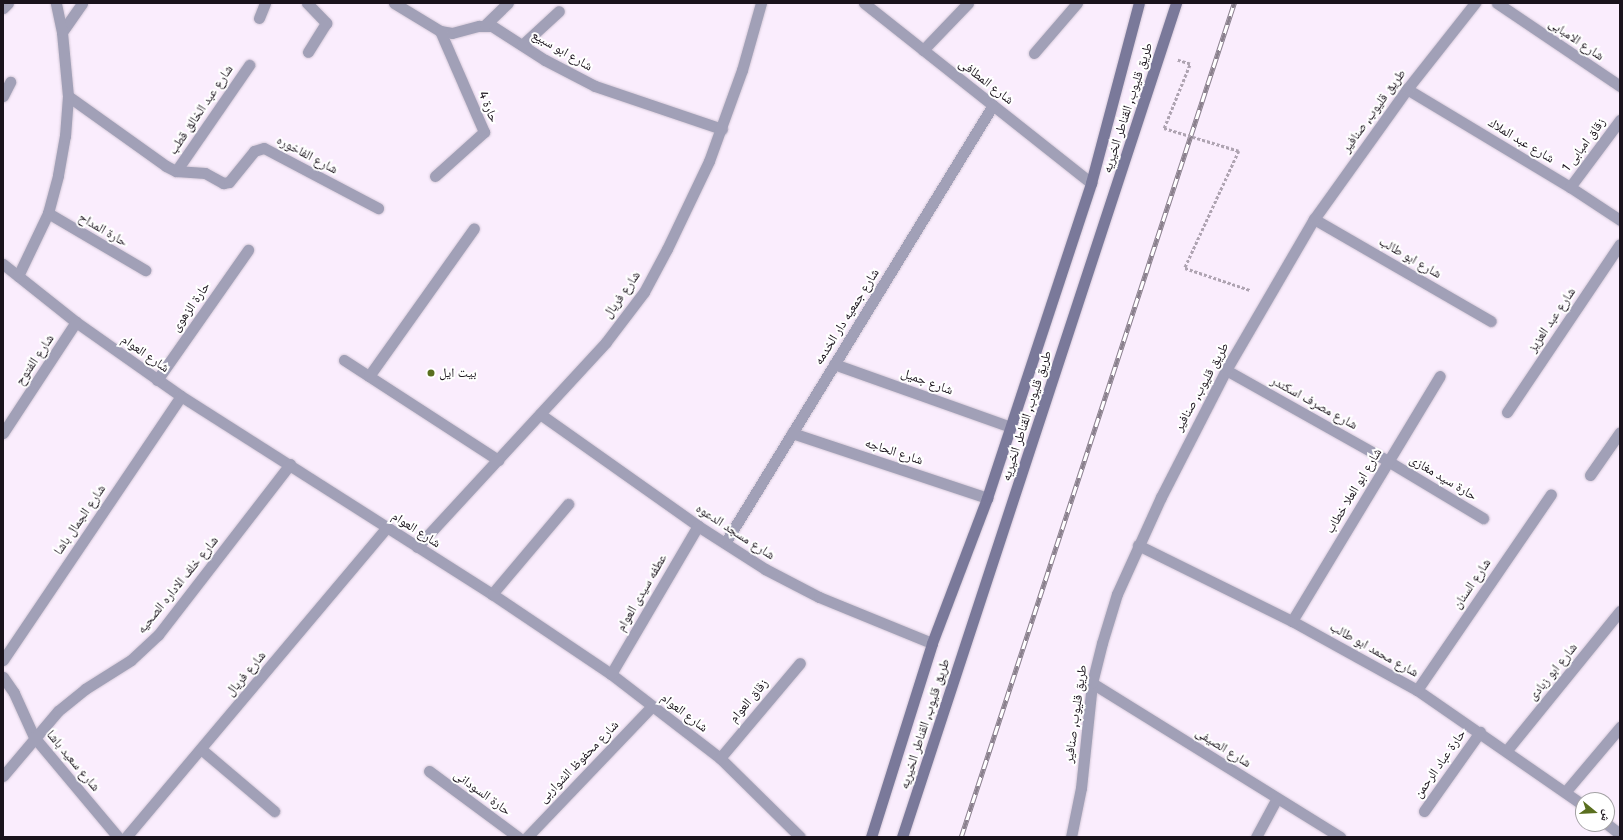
<!DOCTYPE html>
<html>
<head>
<meta charset="utf-8">
<style>
  body { margin:0 }
  #map { position:relative; width:1623px; height:840px; overflow:hidden; background:#faedfd; font-family:"Fira Sans","Noto Naskh Arabic",sans-serif }
  div>[style] { position:absolute }
  .path>* { height:2.5px; margin-top:-1.25px; transform-origin:0; background:repeating-linear-gradient(90deg,#aea3b1 0 3px,transparent 0 5px) }
  .roads { filter:drop-shadow(0 0 1px #d6cad9) drop-shadow(0 0 1px #d6cad9) }
  .service>* { height:11px; margin:-5.5px; padding:0 5.5px; transform-origin:5.5px; border-radius:5.5px; background:#a1a0b7 }
  .minor>* { height:11px; margin:-5.5px; padding:0 5.5px; transform-origin:5.5px; border-radius:5.5px; background:#a1a0b7 }
  .secondary>* { height:11px; margin:-5.5px; padding:0 5.5px; transform-origin:5.5px; border-radius:5.5px; background:#7a799a }
  .rail>* { height:4.5px; margin-top:-2.25px; transform-origin:0; background:repeating-linear-gradient(90deg,#fff 0 9px,#8a808d 0 18px); box-sizing:border-box; border-block:1px solid #8a808d }
  .path-bridge>* { height:2.5px; margin-top:-1.25px; transform-origin:0; background:repeating-linear-gradient(90deg,#aea3b1 0 3px,transparent 0 5px) }
  .dots>* { width:11px; height:11px; translate:-50% -50%; box-sizing:border-box; border:2px solid #fff; border-radius:50% }
  span { translate:-50% -50%; white-space:nowrap; text-align:center; line-height:1.15; -webkit-text-stroke:4px #fff; paint-order:stroke }
  .street-label { font-size:13px; color:#1a131c }
  .poi-label { font-size:13px; color:#1a131c }
  .left { translate:0 -50%; text-align:left }
  .frame { position:absolute; inset:0; border:4px solid #1a131c; pointer-events:none }
  .north { position:absolute; left:1575px; top:792px; width:40px; height:40px; box-sizing:border-box; background:#fff; border:1px solid #a3a1a4; border-radius:50%; rotate:108deg; font-size:11px; font-weight:700; line-height:16px; text-align:center; color:#1a131c }
  .north::after { content:''; display:block; margin:auto; width:14px; height:18px; background:#5a6f1f; clip-path:polygon(50% 0,100% 100%,50% 72%,0 100%) }
</style>
</head>
<body>
<div id="map">
  <div class="path">
    <div style="left:1164px;top:128px;width:69px;rotate:-67.9deg"></div>
    <div style="left:1190px;top:64px;width:14px;rotate:-163deg"></div>
    <div style="left:1239px;top:151px;width:129px;rotate:114.8deg"></div>
    <div style="left:1185px;top:268px;width:69px;rotate:18.7deg"></div>
  </div>
  <div class="roads">
    <div class="service">
      <div style="left:923px;top:50px;width:65px;rotate:-46.2deg"></div>
      <div style="left:1034px;top:53px;width:66px;rotate:-49.3deg"></div>
      <div style="left:344px;top:360px;width:184px;rotate:33deg"></div>
      <div style="left:369px;top:376px;width:181px;rotate:-54.6deg"></div>
      <div style="left:492px;top:594px;width:118px;rotate:-49.8deg"></div>
      <div style="left:201px;top:749px;width:96px;rotate:40.3deg"></div>
    </div>
    <div class="minor">
      <div style="left:307px;top:3px;width:28px;rotate:46deg"></div>
      <div style="left:326px;top:23px;width:34px;rotate:122deg"></div>
      <div style="left:394px;top:3px;width:54px;rotate:31.3deg"></div>
      <div style="left:440px;top:31px;width:12px;rotate:9deg"></div>
      <div style="left:452px;top:33px;width:28px;rotate:-15deg"></div>
      <div style="left:479px;top:26px;width:13px"></div>
      <div style="left:492px;top:26px;width:63px;rotate:32.7deg"></div>
      <div style="left:545px;top:60px;width:56px;rotate:27.5deg"></div>
      <div style="left:595px;top:86px;width:134px;rotate:18.7deg"></div>
      <div style="left:864px;top:3px;width:290px;rotate:38.4deg"></div>
      <div style="left:1497px;top:3px;width:148px;rotate:34deg"></div>
      <div style="left:3px;top:8px;width:7px;rotate:-45deg"></div>
      <div style="left:259px;top:18px;width:16px;rotate:-68deg"></div>
      <div style="left:485px;top:25px;width:32px;rotate:-44deg"></div>
      <div style="left:62px;top:32px;width:35px;rotate:-55deg"></div>
      <div style="left:522px;top:45px;width:50px;rotate:-42.6deg"></div>
      <div style="left:1407px;top:89px;width:190px;rotate:31deg"></div>
      <div style="left:1570px;top:187px;width:60px;rotate:33.4deg"></div>
      <div style="left:3px;top:96px;width:16px;rotate:-63deg"></div>
      <div style="left:68px;top:96px;width:120px;rotate:35.5deg"></div>
      <div style="left:166px;top:166px;width:11px;rotate:27deg"></div>
      <div style="left:176px;top:171px;width:29px;rotate:4deg"></div>
      <div style="left:205px;top:173px;width:21px;rotate:29deg"></div>
      <div style="left:223px;top:183px;width:6px;rotate:-9deg"></div>
      <div style="left:229px;top:182px;width:40px;rotate:-51deg"></div>
      <div style="left:254px;top:151px;width:10px;rotate:-17deg"></div>
      <div style="left:264px;top:148px;width:129px;rotate:27.8deg"></div>
      <div style="left:176px;top:171px;width:129px;rotate:-55.4deg"></div>
      <div style="left:435px;top:176px;width:66px;rotate:-41.9deg"></div>
      <div style="left:484px;top:132px;width:110px;rotate:-113.5deg"></div>
      <div style="left:1570px;top:187px;width:84px;rotate:-53.3deg"></div>
      <div style="left:48px;top:213px;width:113px;rotate:30.4deg"></div>
      <div style="left:1314px;top:219px;width:204px;rotate:30deg"></div>
      <div style="left:3px;top:264px;width:93px;rotate:38.5deg"></div>
      <div style="left:76px;top:322px;width:128px;rotate:35.2deg"></div>
      <div style="left:181px;top:396px;width:369px;rotate:32.5deg"></div>
      <div style="left:492px;top:594px;width:143px;rotate:33.9deg"></div>
      <div style="left:611px;top:674px;width:138px;rotate:37.6deg"></div>
      <div style="left:720px;top:758px;width:112px;rotate:44.6deg"></div>
      <div style="left:18px;top:276px;width:70px;rotate:-64.5deg"></div>
      <div style="left:48px;top:213px;width:39px;rotate:-75deg"></div>
      <div style="left:58px;top:175px;width:40px;rotate:-80deg"></div>
      <div style="left:65px;top:136px;width:40px;rotate:-85.7deg"></div>
      <div style="left:68px;top:96px;width:64px;rotate:-95.4deg"></div>
      <div style="left:62px;top:32px;width:30px;rotate:-102deg"></div>
      <div style="left:834px;top:364px;width:188px;rotate:19.6deg"></div>
      <div style="left:1226px;top:370px;width:186px;rotate:29.3deg"></div>
      <div style="left:1388px;top:461px;width:111px;rotate:31deg"></div>
      <div style="left:157px;top:380px;width:159px;rotate:-55deg"></div>
      <div style="left:1507px;top:412px;width:202px;rotate:-56.1deg"></div>
      <div style="left:540px;top:414px;width:194px;rotate:35.3deg"></div>
      <div style="left:698px;top:526px;width:80px;rotate:32.7deg"></div>
      <div style="left:765px;top:569px;width:61px;rotate:27.4deg"></div>
      <div style="left:819px;top:597px;width:122px;rotate:22.2deg"></div>
      <div style="left:3px;top:433px;width:133px;rotate:-56.7deg"></div>
      <div style="left:792px;top:433px;width:206px;rotate:18.4deg"></div>
      <div style="left:1590px;top:475px;width:52px;rotate:-55.1deg"></div>
      <div style="left:725px;top:543px;width:513px;rotate:-58.54deg"></div>
      <div style="left:1138px;top:545px;width:172px;rotate:26.3deg"></div>
      <div style="left:1292px;top:621px;width:143px;rotate:28.9deg"></div>
      <div style="left:1417px;top:690px;width:202px;rotate:34.7deg"></div>
      <div style="left:417px;top:547px;width:279px;rotate:-47.3deg"></div>
      <div style="left:606px;top:342px;width:63px;rotate:-52.8deg"></div>
      <div style="left:644px;top:292px;width:49px;rotate:-61.9deg"></div>
      <div style="left:667px;top:249px;width:98px;rotate:-64.5deg"></div>
      <div style="left:709px;top:161px;width:97px;rotate:-70.1deg"></div>
      <div style="left:742px;top:70px;width:70px;rotate:-74.2deg"></div>
      <div style="left:1292px;top:621px;width:286px;rotate:-58.9deg"></div>
      <div style="left:3px;top:660px;width:318px;rotate:-56deg"></div>
      <div style="left:611px;top:674px;width:172px;rotate:-59.6deg"></div>
      <div style="left:3px;top:677px;width:19px;rotate:55deg"></div>
      <div style="left:14px;top:693px;width:48px;rotate:65.6deg"></div>
      <div style="left:34px;top:737px;width:131px;rotate:50deg"></div>
      <div style="left:1092px;top:683px;width:292px;rotate:31.8deg"></div>
      <div style="left:1417px;top:690px;width:237px;rotate:-55.6deg"></div>
      <div style="left:1507px;top:750px;width:179px;rotate:-50.9deg"></div>
      <div style="left:720px;top:758px;width:124px;rotate:-49.9deg"></div>
      <div style="left:429px;top:771px;width:111px;rotate:36.6deg"></div>
      <div style="left:3px;top:776px;width:85px;rotate:-49.8deg"></div>
      <div style="left:58px;top:711px;width:35px;rotate:-39deg"></div>
      <div style="left:85px;top:689px;width:54px;rotate:-32.2deg"></div>
      <div style="left:131px;top:660px;width:37px;rotate:-43deg"></div>
      <div style="left:158px;top:635px;width:216px;rotate:-52.3deg"></div>
      <div style="left:1566px;top:791px;width:84px;rotate:-49.8deg"></div>
      <div style="left:1424px;top:811px;width:97px;rotate:-54.7deg"></div>
      <div style="left:1607px;top:824px;width:16px;rotate:38deg"></div>
      <div style="left:126px;top:837px;width:405px;rotate:-49.9deg"></div>
      <div style="left:527px;top:837px;width:181px;rotate:-46.3deg"></div>
      <div style="left:1071px;top:837px;width:50px;rotate:-78.5deg"></div>
      <div style="left:1081px;top:788px;width:106px;rotate:-84deg"></div>
      <div style="left:1092px;top:683px;width:41px;rotate:-76deg"></div>
      <div style="left:1102px;top:643px;width:51px;rotate:-73deg"></div>
      <div style="left:1117px;top:594px;width:107px;rotate:-65.6deg"></div>
      <div style="left:1161px;top:497px;width:143px;rotate:-62.9deg"></div>
      <div style="left:1226px;top:370px;width:175px;rotate:-59.8deg"></div>
      <div style="left:1314px;top:219px;width:160px;rotate:-54.4deg"></div>
      <div style="left:1407px;top:89px;width:110px;rotate:-51.7deg"></div>
      <div style="left:1256px;top:837px;width:44px;rotate:-61.7deg"></div>
    </div>
    <div class="secondary">
      <div style="left:871px;top:837px;width:203px;rotate:-72.5deg"></div>
      <div style="left:932px;top:643px;width:155px;rotate:-69.2deg"></div>
      <div style="left:987px;top:498px;width:332px;rotate:-71.7deg"></div>
      <div style="left:1091px;top:183px;width:186px;rotate:-75.1deg"></div>
      <div style="left:902px;top:837px;width:878px;rotate:-71.81deg"></div>
    </div>
  </div>
  <div class="rail">
    <div style="left:961px;top:837px;width:878px;rotate:-71.87deg"></div>
  </div>
  <div class="path-bridge">
    <div style="left:1164px;top:128px;width:78px;rotate:17deg"></div>
  </div>
  <div class="dots">
    <div style="left:431px;top:373px;background:#5a6f1f"></div>
  </div>
  <div class="street-label">
    <span style="left:1576px;top:40px;rotate:34deg">شارع الامبابى</span>
    <span style="left:562px;top:51px;rotate:30deg">شارع ابو سبيع</span>
    <span style="left:986px;top:82px;rotate:38deg">شارع المطافى</span>
    <span style="left:488px;top:107px;rotate:68deg">حارة 4</span>
    <span style="left:1128px;top:108px;rotate:-72deg">طريق قليوب, القناطر الخيريه</span>
    <span style="left:201px;top:110px;rotate:-56deg">شارع عبد الخالق قطب</span>
    <span style="left:1374px;top:111px;rotate:-54deg">طريق قليوب, صنافير</span>
    <span style="left:1521px;top:141px;rotate:31deg">شارع عبد الملاك</span>
    <span style="left:1584px;top:145px;rotate:-53deg">زقاق امبابى 1</span>
    <span style="left:307px;top:155px;rotate:28deg">شارع الفاخوره</span>
    <span style="left:103px;top:230px;rotate:30deg">حارة المداح</span>
    <span style="left:1410px;top:258px;rotate:30deg">شارع ابو طالب</span>
    <span style="left:622px;top:295px;rotate:-55deg">شارع فريال</span>
    <span style="left:191px;top:307px;rotate:-55deg">حارة الزهوى</span>
    <span style="left:847px;top:317px;rotate:-58deg">شارع جمعيه دار الخدمه</span>
    <span style="left:1552px;top:320px;rotate:-56deg">شارع عبد العزيز</span>
    <span style="left:145px;top:354px;rotate:35deg">شارع العوام</span>
    <span style="left:35px;top:360px;rotate:-56deg">شارع الفتوح</span>
    <span style="left:927px;top:382px;rotate:20deg">شارع جميل</span>
    <span style="left:1202px;top:387px;rotate:-61deg">طريق قليوب, صنافير</span>
    <span style="left:1314px;top:403px;rotate:29deg">شارع مصرف اسكندر</span>
    <span style="left:1027px;top:416px;rotate:-72deg">طريق قليوب, القناطر الخيريه</span>
    <span style="left:894px;top:452px;rotate:18deg">شارع الحاجه</span>
    <span style="left:1443px;top:478px;rotate:31deg">حارة سيد مغازى</span>
    <span style="left:1354px;top:491px;rotate:-59deg">شارع ابو العلا خطاب</span>
    <span style="left:80px;top:520px;rotate:-56deg">شارع الجمال باشا</span>
    <span style="left:416px;top:530px;rotate:33deg">شارع العوام</span>
    <span style="left:735px;top:532px;rotate:33deg">شارع مسجد الدعوه</span>
    <span style="left:1472px;top:584px;rotate:-56deg">شارع السنان</span>
    <span style="left:178px;top:585px;rotate:-51deg">شارع خلف الاداره الصحيه</span>
    <span style="left:642px;top:593px;rotate:-60deg">عطفه سيدى العوام</span>
    <span style="left:1374px;top:650px;rotate:29deg">شارع محمد ابو طالب</span>
    <span style="left:1553px;top:672px;rotate:-51deg">شارع ابو زبادى</span>
    <span style="left:246px;top:674px;rotate:-50deg">شارع فريال</span>
    <span style="left:749px;top:701px;rotate:-50deg">زقاق العوام</span>
    <span style="left:684px;top:713px;rotate:37deg">شارع العوام</span>
    <span style="left:1076px;top:714px;rotate:-82deg">طريق قليوب, صنافير</span>
    <span style="left:925px;top:724px;rotate:-72deg">طريق قليوب, القناطر الخيريه</span>
    <span style="left:1223px;top:748px;rotate:32deg">شارع الصيفى</span>
    <span style="left:73px;top:761px;rotate:50deg">شارع سعيد باشا</span>
    <span style="left:579px;top:762px;rotate:-46deg">شارع محفوظ الشواربى</span>
    <span style="left:1440px;top:764px;rotate:-55deg">حارة عباد الرحمن</span>
    <span style="left:482px;top:793px;rotate:36deg">حارة السودانى</span>
  </div>
  <div class="poi-label">
    <span class="left" style="left:439px;top:373px">بيت ايل</span>
  </div>
  <div class="frame"></div>
  <div class="north">ش</div>
</div>
</body>
</html>
